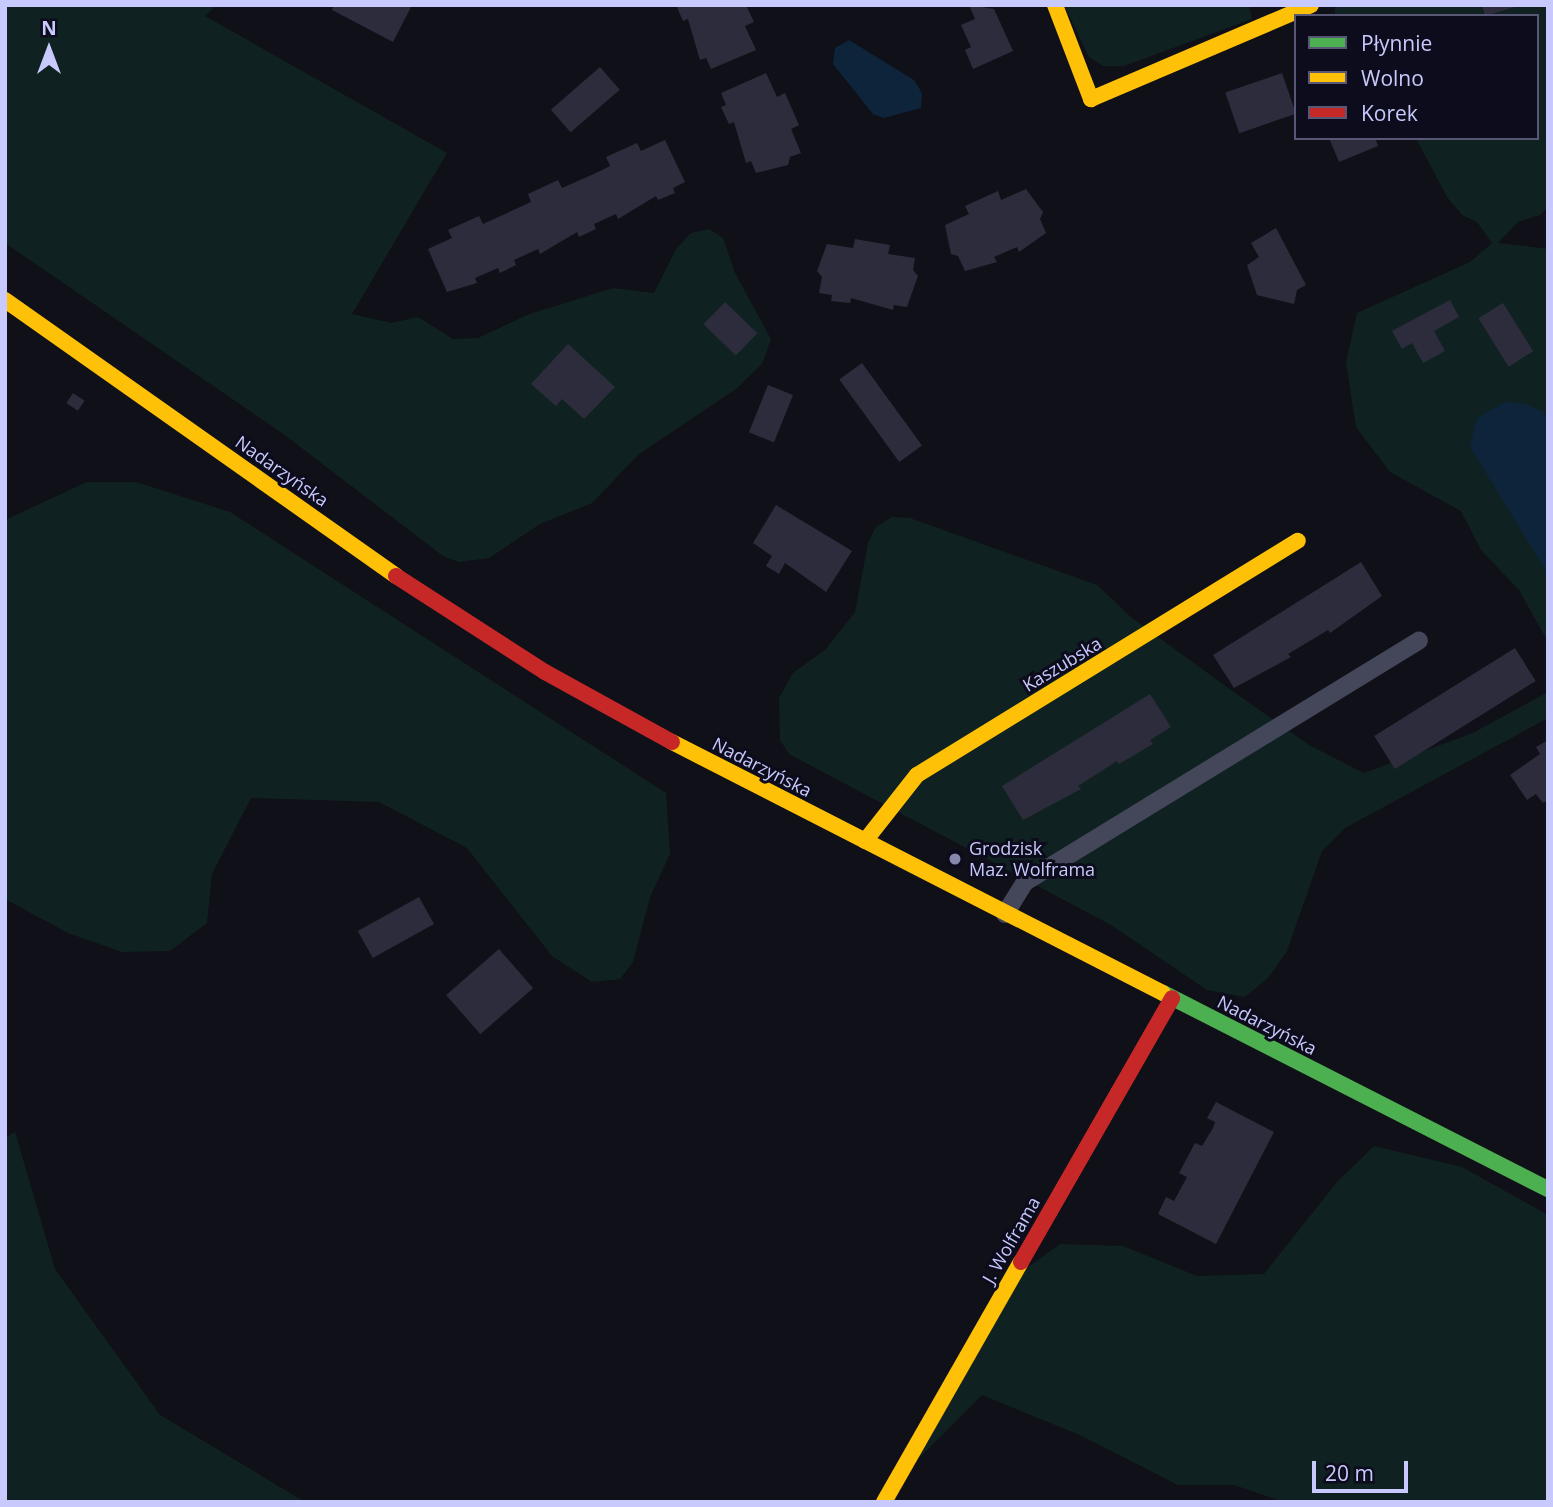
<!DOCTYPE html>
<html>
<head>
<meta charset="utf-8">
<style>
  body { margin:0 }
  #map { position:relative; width:1553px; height:1507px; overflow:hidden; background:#101018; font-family:"Open Sans",sans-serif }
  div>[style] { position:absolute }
  .green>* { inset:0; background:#0f2221 }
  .water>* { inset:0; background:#0d243b }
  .building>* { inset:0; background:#2d2c3c; transform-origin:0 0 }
  .lane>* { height:18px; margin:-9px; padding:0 9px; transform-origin:9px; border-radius:9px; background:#444659 }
  .fast>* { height:16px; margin:-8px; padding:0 8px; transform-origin:8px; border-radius:8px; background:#4caf50 }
  .slow>* { height:16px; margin:-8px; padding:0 8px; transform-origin:8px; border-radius:8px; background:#ffc107 }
  .jam>* { height:16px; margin:-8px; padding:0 8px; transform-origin:8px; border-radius:8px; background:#c62828 }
  .dots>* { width:19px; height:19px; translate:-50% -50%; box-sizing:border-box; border:4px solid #0d0c1c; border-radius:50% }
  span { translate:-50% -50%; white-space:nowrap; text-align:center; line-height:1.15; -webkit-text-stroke:6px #0d0c1c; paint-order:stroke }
  .street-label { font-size:18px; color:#c8c9fd }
  .poi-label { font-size:18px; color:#c8c9fd }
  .left { translate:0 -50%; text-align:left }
  .frame { position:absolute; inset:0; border:7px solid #c8c9fd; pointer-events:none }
  .legend { position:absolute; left:1294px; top:14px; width:245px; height:126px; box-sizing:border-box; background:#0d0c1c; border:2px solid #585876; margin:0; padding:9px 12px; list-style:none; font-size:21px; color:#c8c9fd }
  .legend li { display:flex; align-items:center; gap:14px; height:35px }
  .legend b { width:35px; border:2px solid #585876 }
  .north { position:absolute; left:14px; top:14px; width:70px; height:70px; -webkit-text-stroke:5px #0d0c1c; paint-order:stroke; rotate:0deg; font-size:19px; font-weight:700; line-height:28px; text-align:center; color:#c8c9fd }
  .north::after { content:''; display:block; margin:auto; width:24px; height:32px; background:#c8c9fd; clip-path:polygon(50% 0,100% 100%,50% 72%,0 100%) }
  .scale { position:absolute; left:1312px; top:1461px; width:96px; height:32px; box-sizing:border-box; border:4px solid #c8c9fd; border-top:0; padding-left:9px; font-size:21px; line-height:24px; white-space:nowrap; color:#c8c9fd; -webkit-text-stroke:5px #0d0c1c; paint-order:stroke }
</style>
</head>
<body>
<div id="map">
  <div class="green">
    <div style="clip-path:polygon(5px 5px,217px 5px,205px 16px,447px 153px,352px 314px,391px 323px,418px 317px,453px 339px,478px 338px,527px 315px,613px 288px,654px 293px,676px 249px,691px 233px,709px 229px,723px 238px,735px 273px,771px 339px,762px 364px,736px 389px,639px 454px,592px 503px,540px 524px,489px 558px,459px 562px,443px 556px,282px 433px,5px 243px)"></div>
    <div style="clip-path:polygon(1064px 5px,1249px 5px,1252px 19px,1124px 66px,1103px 66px,1089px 57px)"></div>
    <div style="clip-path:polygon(1335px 5px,1548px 5px,1548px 207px,1540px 215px,1518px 222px,1498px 243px,1548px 249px,1548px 642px,1519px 590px,1481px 550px,1461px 511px,1390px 472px,1356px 427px,1346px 362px,1357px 313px,1470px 262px,1492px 243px,1477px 222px,1462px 215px,1447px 197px,1416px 138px,1537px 138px,1537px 16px,1335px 16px)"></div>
    <div style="clip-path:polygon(87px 482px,136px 482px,230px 512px,666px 793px,670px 854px,650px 897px,633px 962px,620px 979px,592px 982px,552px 956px,467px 848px,379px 802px,251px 798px,212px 874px,207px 923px,170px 951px,122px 952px,68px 933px,5px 899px,5px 520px)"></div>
    <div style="clip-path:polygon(892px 517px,910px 518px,1097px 585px,1132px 618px,1224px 685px,1309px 745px,1364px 773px,1473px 733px,1548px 692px,1548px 718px,1345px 828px,1322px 851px,1287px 951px,1268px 978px,1245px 997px,1207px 990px,1111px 925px,789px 754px,780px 740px,779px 698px,793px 673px,826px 649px,855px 612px,868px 543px,876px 527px)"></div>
    <div style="clip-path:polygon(15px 1132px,55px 1269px,160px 1415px,305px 1502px,5px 1502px,5px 1138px)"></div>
    <div style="clip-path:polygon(1374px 1146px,1462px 1167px,1548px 1215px,1548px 1502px,1284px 1502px,1234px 1485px,1178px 1485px,1082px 1436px,982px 1395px,911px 1466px,1009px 1281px,1060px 1244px,1123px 1246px,1197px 1276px,1264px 1274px,1337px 1182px)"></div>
  </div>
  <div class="water">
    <div style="clip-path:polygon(849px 40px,914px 80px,922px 93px,921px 108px,884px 118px,873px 114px,833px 64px,835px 48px)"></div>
    <div style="clip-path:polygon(1505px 402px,1526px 404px,1543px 412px,1548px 421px,1548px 574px,1470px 447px,1477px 418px)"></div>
  </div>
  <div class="building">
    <div style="clip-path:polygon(334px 5px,412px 5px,393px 42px,332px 10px)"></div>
    <div style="clip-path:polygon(676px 5px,746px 5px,754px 22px,745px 26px,756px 50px,711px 69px,706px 58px,700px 60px,688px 19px,683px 21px)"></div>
    <div style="clip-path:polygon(969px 5px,994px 9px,1013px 51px,973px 69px,965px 50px,971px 47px,961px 25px,975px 19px)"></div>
    <div style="clip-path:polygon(1482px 5px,1518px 5px,1518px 6px,1485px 16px)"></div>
    <div style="left:600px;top:67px;width:30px;height:65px;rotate:49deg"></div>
    <div style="clip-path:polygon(766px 73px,777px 97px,785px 93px,799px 125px,791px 129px,801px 153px,790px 157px,788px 165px,756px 173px,751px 161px,746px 163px,734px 122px,729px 124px,721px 107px,726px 105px,721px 93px)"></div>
    <div style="left:1282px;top:73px;width:43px;height:60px;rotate:71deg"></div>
    <div style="clip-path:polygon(1329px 138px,1375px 138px,1378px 146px,1339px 162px)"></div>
    <div style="clip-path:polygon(665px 140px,685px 182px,673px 188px,675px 193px,658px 200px,656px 196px,618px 219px,616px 214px,594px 224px,596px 229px,579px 237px,577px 232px,540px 254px,538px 249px,514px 260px,516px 265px,500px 273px,498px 268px,475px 278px,477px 283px,447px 292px,428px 249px,452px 238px,448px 230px,479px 216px,483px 224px,531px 202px,528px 194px,558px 180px,562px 188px,596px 173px,610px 166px,606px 157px,637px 143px,641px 151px)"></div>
    <div style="clip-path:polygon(1026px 189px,1043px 212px,1040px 219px,1046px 233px,1019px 252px,1017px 247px,994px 257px,997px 262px,965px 271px,958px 256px,951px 254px,945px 225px,969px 214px,965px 206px,998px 191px,1001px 200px)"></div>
    <div style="clip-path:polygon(1276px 228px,1306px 285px,1297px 290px,1294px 304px,1257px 295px,1247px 265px,1259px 257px,1251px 243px)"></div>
    <div style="clip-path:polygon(855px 239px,890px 245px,888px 254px,915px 258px,913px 270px,918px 276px,907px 307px,894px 305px,893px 310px,851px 298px,850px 303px,831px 301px,832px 295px,819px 293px,822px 277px,817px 271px,827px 244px,853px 248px)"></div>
    <div style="clip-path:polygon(1450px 300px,1459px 317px,1434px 331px,1445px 351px,1423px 363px,1412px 343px,1402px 349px,1392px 331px)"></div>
    <div style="left:725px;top:302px;width:45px;height:31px;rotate:44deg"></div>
    <div style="left:1503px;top:303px;width:57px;height:29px;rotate:58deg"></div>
    <div style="clip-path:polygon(568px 344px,615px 387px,584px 419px,562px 399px,556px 406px,531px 384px)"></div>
    <div style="left:862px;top:363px;width:102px;height:28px;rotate:54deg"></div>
    <div style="left:768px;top:385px;width:27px;height:51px;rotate:22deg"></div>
    <div style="left:73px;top:393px;width:14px;height:12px;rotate:34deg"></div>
    <div style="clip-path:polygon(776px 505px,852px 551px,826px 592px,785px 563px,779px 574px,766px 566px,772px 556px,753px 543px)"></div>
    <div style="clip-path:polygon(1361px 562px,1382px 596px,1330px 633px,1328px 630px,1288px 654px,1291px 657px,1234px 688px,1213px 655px)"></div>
    <div style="left:1515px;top:648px;width:39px;height:166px;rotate:58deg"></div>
    <div style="clip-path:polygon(1150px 694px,1171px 727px,1150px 740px,1153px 744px,1119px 764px,1117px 761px,1078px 786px,1081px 789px,1023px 820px,1002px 786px)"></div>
    <div style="clip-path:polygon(1548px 740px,1548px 800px,1543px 803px,1536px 794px,1527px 800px,1510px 775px,1540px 754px,1536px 747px)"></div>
    <div style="left:419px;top:897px;width:31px;height:70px;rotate:61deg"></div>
    <div style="left:499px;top:949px;width:52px;height:70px;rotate:49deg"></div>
    <div style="clip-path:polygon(1216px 1102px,1274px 1132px,1216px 1244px,1158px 1214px,1166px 1197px,1174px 1201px,1187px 1177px,1179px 1173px,1195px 1143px,1202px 1146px,1213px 1128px,1215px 1122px,1207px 1118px)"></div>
  </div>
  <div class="lane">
    <div style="left:1005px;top:914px;width:38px;rotate:-58deg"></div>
    <div style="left:1025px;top:882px;width:462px;rotate:-31.5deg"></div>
  </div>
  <div class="fast">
    <div style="left:1163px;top:993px;width:432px;rotate:27deg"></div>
  </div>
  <div class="slow">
    <div style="left:1055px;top:5px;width:101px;rotate:69deg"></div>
    <div style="left:1091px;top:99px;width:239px;rotate:-23.1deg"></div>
    <div style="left:5px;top:300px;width:479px;rotate:35.2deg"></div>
    <div style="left:672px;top:742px;width:551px;rotate:27.08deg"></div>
    <div style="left:865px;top:841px;width:84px;rotate:-51.8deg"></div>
    <div style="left:917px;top:775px;width:447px;rotate:-31.6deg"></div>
    <div style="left:884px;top:1502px;width:276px;rotate:-60.3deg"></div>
  </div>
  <div class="jam">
    <div style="left:396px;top:576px;width:177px;rotate:32.8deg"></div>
    <div style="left:545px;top:672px;width:145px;rotate:28.9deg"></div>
    <div style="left:1021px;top:1262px;width:304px;rotate:-60.2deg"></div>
  </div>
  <div class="dots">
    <div style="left:955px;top:859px;background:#8888ad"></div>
  </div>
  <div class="street-label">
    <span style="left:282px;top:471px;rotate:35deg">Nadarzyńska</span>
    <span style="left:1062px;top:664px;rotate:-31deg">Kaszubska</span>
    <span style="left:762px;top:767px;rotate:27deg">Nadarzyńska</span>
    <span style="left:1267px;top:1025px;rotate:27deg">Nadarzyńska</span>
    <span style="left:1011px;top:1240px;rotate:-60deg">J. Wolframa</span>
  </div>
  <div class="poi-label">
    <span class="left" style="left:969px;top:859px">Grodzisk<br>Maz. Wolframa</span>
  </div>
  <div class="frame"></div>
  <ul class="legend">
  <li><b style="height:9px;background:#4caf50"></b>Płynnie</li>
  <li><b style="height:9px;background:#ffc107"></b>Wolno</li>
  <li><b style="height:9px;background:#c62828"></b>Korek</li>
  </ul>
  <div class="north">N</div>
  <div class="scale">20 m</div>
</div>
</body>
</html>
